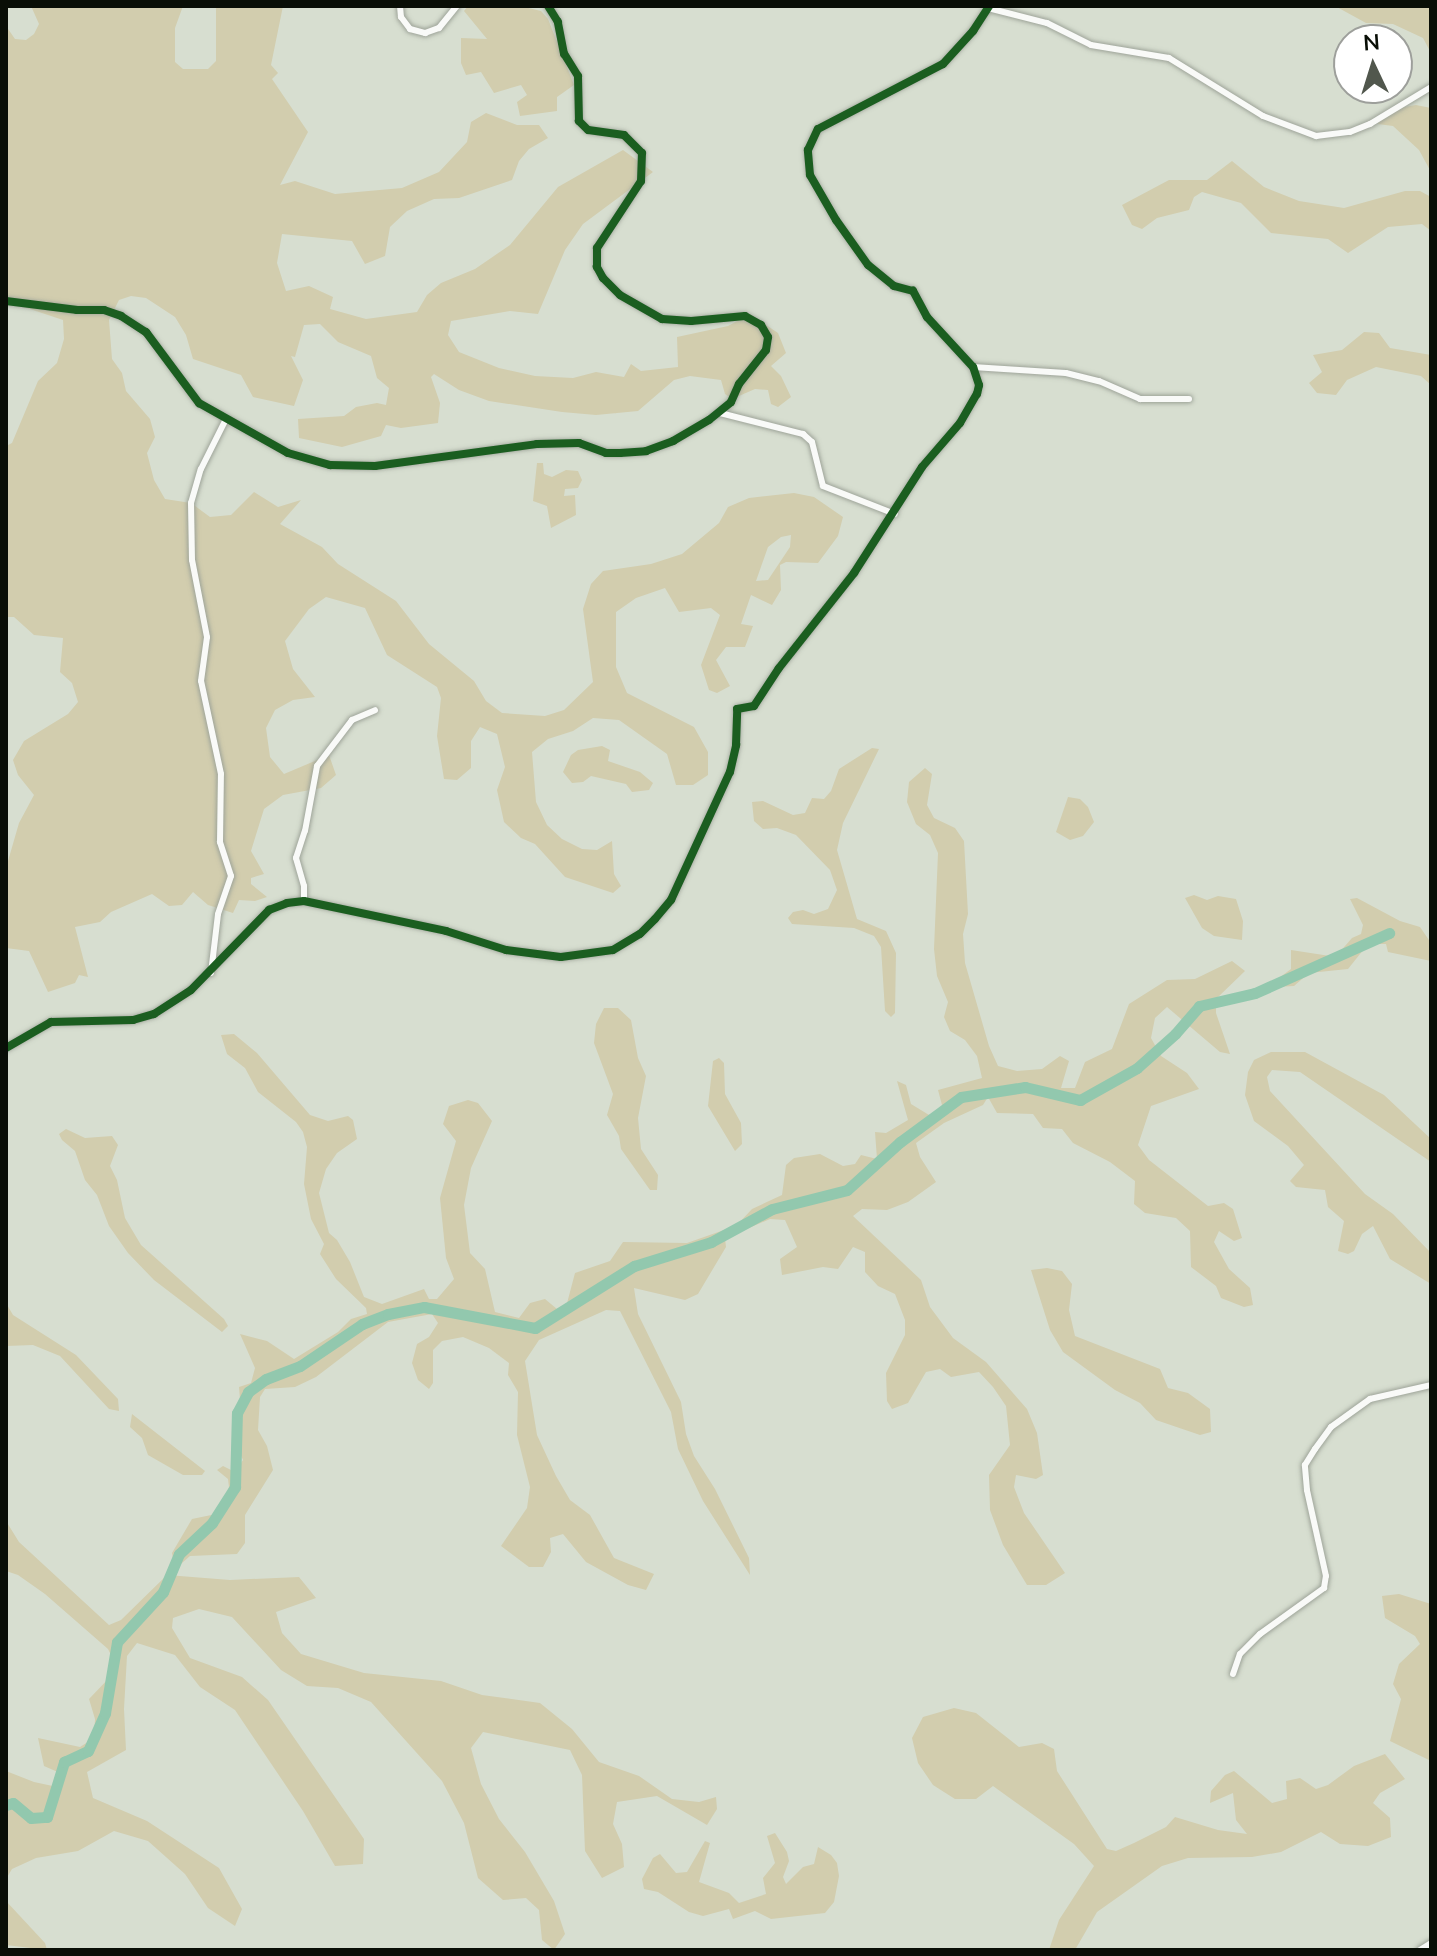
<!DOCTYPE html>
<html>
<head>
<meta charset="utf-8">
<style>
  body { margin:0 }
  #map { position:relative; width:1437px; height:1956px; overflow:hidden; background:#d7ded0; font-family:Mulish,sans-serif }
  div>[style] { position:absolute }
  .green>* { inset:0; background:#d2cdae }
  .river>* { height:11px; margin:-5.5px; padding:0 5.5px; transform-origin:5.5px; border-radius:5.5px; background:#92c8ae }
  .roads { filter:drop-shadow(0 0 2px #9ea499) drop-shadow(0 0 2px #9ea499) }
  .minor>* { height:6px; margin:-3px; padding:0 3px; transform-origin:3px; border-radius:3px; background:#f9faf8 }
  .cycleway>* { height:8px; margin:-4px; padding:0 4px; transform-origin:4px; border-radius:4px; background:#1b5e20 }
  span { translate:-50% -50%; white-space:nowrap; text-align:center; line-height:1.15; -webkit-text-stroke:7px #fff; paint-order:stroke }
  .frame { position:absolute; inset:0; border:8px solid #090e06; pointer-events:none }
  .north { position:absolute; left:1333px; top:24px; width:80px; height:80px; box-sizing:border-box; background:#fff; border:2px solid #9d9f9b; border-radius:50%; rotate:356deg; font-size:22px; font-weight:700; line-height:32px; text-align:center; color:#090e06 }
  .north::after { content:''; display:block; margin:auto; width:28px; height:36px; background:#51574d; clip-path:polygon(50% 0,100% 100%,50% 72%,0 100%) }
</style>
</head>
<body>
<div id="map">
  <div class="green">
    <div style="clip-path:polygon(evenodd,31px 6px,183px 6px,175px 28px,175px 62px,183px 69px,208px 69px,216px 61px,216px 6px,283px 6px,271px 65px,278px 73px,272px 79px,308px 132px,280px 185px,295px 181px,335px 194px,402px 188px,439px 172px,467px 142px,471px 122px,486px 113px,517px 125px,539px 125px,548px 138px,529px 149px,519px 161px,512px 180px,459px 198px,434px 199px,407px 211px,390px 227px,385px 256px,365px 264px,352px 241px,282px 234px,277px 263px,286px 291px,309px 286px,333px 297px,330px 309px,366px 319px,417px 312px,427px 295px,441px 283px,475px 269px,510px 245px,558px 187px,623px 150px,653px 172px,583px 224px,565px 250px,538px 314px,510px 311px,451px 321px,448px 335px,459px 352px,499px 368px,535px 376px,573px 378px,596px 372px,624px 377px,631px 364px,641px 371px,678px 367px,677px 337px,728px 326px,750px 314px,778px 333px,786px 353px,771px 366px,781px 376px,791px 397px,778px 407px,771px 404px,768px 390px,755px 389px,732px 399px,725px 394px,721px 380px,690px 376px,674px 380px,638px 411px,596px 415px,562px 412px,489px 401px,459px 390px,434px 374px,431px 377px,440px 403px,438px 423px,401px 428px,386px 425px,381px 436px,342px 447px,299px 438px,298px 419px,344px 416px,356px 407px,377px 403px,386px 405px,389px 388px,377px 378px,371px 356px,338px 342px,320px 324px,304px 325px,295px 357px,291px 356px,303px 380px,294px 406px,253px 397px,241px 375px,193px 359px,186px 335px,175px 317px,146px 298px,131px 296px,119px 300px,109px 320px,112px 359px,122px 373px,126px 391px,150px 419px,155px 437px,147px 453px,154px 480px,165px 499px,191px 503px,210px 517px,231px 515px,254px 492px,278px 507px,301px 500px,280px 524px,322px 547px,338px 564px,396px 601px,429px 644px,474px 681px,486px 701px,502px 713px,545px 716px,564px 710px,593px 682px,583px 609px,591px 584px,603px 571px,651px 564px,682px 554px,719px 523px,728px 507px,749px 498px,794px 493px,814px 497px,843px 517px,838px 536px,818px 563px,786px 562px,780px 565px,781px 590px,772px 605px,751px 595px,741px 624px,753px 626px,745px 647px,726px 647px,716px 660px,730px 686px,717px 693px,709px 690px,701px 665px,720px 615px,711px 608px,679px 612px,665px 588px,636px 598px,616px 612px,616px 667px,627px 693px,694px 727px,708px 752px,708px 775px,693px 785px,676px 785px,667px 754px,619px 720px,593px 718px,573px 731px,548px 739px,532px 752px,536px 802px,547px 825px,562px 839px,582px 849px,597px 850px,612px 841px,614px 874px,621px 886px,613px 893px,565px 877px,535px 844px,521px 838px,504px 822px,497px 790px,505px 767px,497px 734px,480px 727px,471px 741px,471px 768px,457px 780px,444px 779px,437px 736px,441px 698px,437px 687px,387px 655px,365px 608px,326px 597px,309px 609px,285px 641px,293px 669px,315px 697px,293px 700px,275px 710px,266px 728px,270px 757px,284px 774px,329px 755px,336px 775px,321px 788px,283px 795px,264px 809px,251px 851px,264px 874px,251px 878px,251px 884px,267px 897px,255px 901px,239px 900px,233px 913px,208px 905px,193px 892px,182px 905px,169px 906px,152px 894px,111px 912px,100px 922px,75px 927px,88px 977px,79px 975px,75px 983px,48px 992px,29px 951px,6px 948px,6px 868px,19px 823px,34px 795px,18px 775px,13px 760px,24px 741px,68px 714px,78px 702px,72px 683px,60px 672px,63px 638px,34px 635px,14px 617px,6px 617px,6px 446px,12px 443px,38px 381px,57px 363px,64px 339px,63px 320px,6px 301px,6px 26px,15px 39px,26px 40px,34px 34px,39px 24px,31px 6px,791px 535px,790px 547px,768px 580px,756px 581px,768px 547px,781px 537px,791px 535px)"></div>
    <div style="clip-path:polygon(468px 6px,520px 6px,541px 11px,548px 19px,574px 85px,557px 97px,557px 111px,520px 116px,517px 102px,527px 95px,521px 85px,494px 93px,481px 72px,466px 75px,461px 63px,461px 38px,487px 39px,464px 11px)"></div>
    <div style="clip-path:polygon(1335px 6px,1431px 6px,1431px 53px,1423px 38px,1393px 24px,1366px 23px)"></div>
    <div style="clip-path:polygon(1416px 105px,1431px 108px,1431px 172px,1419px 150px,1393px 126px,1378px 124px,1378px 118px,1392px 109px)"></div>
    <div style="clip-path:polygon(1232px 161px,1264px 187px,1299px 201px,1344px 208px,1405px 191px,1420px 191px,1431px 197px,1431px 231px,1422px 224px,1388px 227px,1348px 253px,1328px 239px,1271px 233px,1241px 203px,1202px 192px,1194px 197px,1189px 210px,1157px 218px,1142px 229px,1132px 225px,1122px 205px,1169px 180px,1207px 180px)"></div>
    <div style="clip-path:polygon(1364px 332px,1379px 333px,1390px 348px,1431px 355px,1431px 385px,1421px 376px,1376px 367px,1347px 380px,1336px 395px,1317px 393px,1309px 383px,1322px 372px,1313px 355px,1342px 350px)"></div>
    <div style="clip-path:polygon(537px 463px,543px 463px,544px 474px,552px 477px,566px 470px,578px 471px,582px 480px,578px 488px,565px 489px,564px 496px,575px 495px,576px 515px,551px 528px,547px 506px,533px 501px)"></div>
    <div style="clip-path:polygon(602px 746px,610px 750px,608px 761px,640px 772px,653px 783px,649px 790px,632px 792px,626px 784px,591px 776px,583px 782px,572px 783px,563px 772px,571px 755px,578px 750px)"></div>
    <div style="clip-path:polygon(872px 748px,879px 749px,843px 823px,837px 850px,857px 919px,886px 931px,896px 953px,895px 1013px,891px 1017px,885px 1011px,881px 947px,874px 936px,854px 928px,792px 924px,788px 918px,793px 912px,803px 910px,814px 914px,828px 909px,837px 890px,830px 870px,796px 835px,777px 828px,763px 829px,754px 821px,752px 802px,763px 801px,793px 815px,805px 813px,812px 798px,824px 799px,831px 791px,839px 769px)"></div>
    <div style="clip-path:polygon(925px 768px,932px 774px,927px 805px,934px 818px,955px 828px,964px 841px,968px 914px,963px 934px,965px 963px,989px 1046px,998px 1066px,1017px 1071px,1042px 1069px,1060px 1056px,1069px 1061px,1061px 1088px,1075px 1088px,1085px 1062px,1112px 1049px,1129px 1004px,1167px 980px,1195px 979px,1232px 961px,1245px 971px,1216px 999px,1216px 1013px,1230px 1054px,1220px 1052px,1167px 1007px,1155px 1018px,1151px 1038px,1161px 1056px,1187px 1073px,1199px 1089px,1151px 1106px,1138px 1145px,1149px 1160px,1208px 1206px,1224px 1203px,1233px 1209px,1242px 1238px,1234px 1241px,1219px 1231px,1214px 1242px,1229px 1269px,1250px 1288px,1253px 1305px,1244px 1307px,1221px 1298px,1216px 1286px,1191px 1267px,1190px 1231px,1176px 1218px,1145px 1213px,1134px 1204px,1135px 1181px,1110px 1162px,1073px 1143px,1062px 1129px,1043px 1128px,1033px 1114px,997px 1113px,988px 1097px,983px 1105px,944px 1123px,916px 1143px,920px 1157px,936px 1182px,908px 1202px,887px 1210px,862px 1209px,853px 1216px,921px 1280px,930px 1307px,953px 1338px,986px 1362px,1027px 1409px,1037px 1433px,1043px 1475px,1036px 1479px,1016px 1475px,1014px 1487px,1024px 1513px,1065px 1573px,1046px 1585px,1027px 1585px,1003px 1545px,990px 1510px,989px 1475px,1010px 1445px,1006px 1406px,993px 1387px,979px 1372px,951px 1377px,940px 1369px,926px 1372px,908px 1403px,892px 1409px,887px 1401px,886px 1373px,905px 1335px,905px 1320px,895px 1294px,878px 1286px,865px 1272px,865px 1252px,853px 1247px,838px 1269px,823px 1267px,782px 1275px,780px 1259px,797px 1247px,785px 1220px,770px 1219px,744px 1230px,737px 1225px,752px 1209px,782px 1195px,786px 1165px,794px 1158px,820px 1154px,843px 1166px,855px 1164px,861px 1155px,877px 1159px,875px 1132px,886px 1133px,908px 1120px,897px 1081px,906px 1085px,911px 1104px,934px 1118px,942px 1105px,938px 1090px,982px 1078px,977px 1056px,965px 1040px,950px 1031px,944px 1017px,948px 1002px,937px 976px,934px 949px,938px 853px,930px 835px,916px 824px,907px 802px,909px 782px)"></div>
    <div style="clip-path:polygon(1068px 797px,1080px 799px,1088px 807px,1094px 822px,1083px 836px,1070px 840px,1056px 832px)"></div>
    <div style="clip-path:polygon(1194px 895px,1207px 900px,1218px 896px,1236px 899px,1243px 921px,1242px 940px,1214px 936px,1202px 928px,1185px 898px)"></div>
    <div style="clip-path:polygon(1357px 898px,1400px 921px,1420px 927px,1431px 943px,1431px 961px,1388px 952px,1386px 944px,1368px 944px,1348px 969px,1309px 973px,1294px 986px,1275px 987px,1271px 984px,1291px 969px,1291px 950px,1330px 956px,1338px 954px,1352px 938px,1361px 934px,1363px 925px,1350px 899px)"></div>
    <div style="clip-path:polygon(604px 1008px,618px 1008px,631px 1020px,638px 1058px,646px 1076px,638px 1118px,641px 1149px,658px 1175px,657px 1190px,650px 1190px,621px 1149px,619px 1136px,607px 1115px,613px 1094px,594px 1043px,596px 1024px)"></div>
    <div style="clip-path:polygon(234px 1034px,257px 1053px,310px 1115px,328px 1121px,348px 1116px,353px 1120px,357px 1139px,337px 1153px,326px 1169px,319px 1193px,329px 1233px,337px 1240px,350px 1262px,364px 1297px,382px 1304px,424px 1289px,429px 1299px,437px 1299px,454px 1279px,446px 1258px,440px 1198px,456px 1141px,443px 1124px,449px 1106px,468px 1100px,478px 1103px,492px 1121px,471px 1168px,464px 1205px,470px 1253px,485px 1269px,495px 1312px,519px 1318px,530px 1303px,545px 1299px,557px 1309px,566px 1307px,575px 1273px,610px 1261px,623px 1242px,687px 1243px,724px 1230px,726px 1247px,698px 1294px,685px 1300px,634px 1288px,638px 1314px,681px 1402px,686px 1434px,694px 1456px,715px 1489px,749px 1558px,750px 1575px,703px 1501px,678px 1449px,671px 1412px,620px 1311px,606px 1310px,539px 1340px,525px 1361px,537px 1435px,556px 1476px,570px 1500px,590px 1515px,614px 1558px,654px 1574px,646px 1590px,628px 1585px,586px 1562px,563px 1534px,550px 1538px,551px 1552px,543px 1567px,529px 1567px,501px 1546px,527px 1508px,530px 1487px,517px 1435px,518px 1392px,508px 1375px,509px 1363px,489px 1348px,463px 1337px,442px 1341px,433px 1350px,433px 1383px,429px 1389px,418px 1380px,412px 1363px,417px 1344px,429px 1337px,438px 1323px,432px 1314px,388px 1322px,316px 1377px,295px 1387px,265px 1389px,260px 1397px,258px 1430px,267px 1446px,273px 1470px,245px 1515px,245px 1543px,237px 1554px,190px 1556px,175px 1569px,172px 1553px,192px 1519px,221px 1513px,229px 1487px,228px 1479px,217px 1470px,223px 1466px,235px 1472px,243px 1460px,236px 1444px,242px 1424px,239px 1387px,251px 1383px,255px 1368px,240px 1334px,267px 1341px,294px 1359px,338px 1332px,351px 1319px,367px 1314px,366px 1308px,336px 1279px,320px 1254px,324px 1244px,311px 1219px,304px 1184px,307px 1147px,303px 1132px,296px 1122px,258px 1092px,245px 1068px,227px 1054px,221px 1035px)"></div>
    <div style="clip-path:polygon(1271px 1052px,1305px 1052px,1384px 1095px,1431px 1139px,1431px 1162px,1300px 1072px,1272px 1070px,1267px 1077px,1270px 1091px,1365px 1194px,1393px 1214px,1431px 1253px,1431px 1284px,1390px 1259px,1373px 1226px,1362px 1234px,1354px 1251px,1348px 1254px,1338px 1251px,1344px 1221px,1328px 1207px,1325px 1190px,1296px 1187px,1290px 1181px,1304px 1165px,1288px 1146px,1254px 1121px,1245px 1095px,1248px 1072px,1254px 1060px)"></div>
    <div style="clip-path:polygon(719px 1058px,724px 1063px,725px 1094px,741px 1123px,742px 1144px,735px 1151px,708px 1106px,713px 1061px)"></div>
    <div style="clip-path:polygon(66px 1129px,85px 1138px,112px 1136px,118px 1145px,110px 1166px,117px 1180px,125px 1218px,141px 1245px,224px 1319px,228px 1326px,222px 1332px,154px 1280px,128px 1253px,109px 1226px,97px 1195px,85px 1180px,75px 1151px,62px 1140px,59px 1134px)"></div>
    <div style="clip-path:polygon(1047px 1268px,1062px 1271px,1072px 1284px,1069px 1310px,1075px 1336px,1160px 1369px,1168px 1388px,1188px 1393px,1210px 1409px,1211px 1432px,1200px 1435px,1156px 1420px,1140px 1403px,1115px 1390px,1063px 1352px,1050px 1330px,1031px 1270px)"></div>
    <div style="clip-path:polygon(6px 1303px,13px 1315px,76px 1355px,118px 1399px,119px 1411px,109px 1409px,60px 1356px,33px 1345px,6px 1346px)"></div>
    <div style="clip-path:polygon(132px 1414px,205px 1471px,202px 1475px,183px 1475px,148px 1455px,142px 1438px,130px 1427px)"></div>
    <div style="clip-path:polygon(6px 1521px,19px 1542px,109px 1625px,121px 1620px,167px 1575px,230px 1580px,299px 1577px,316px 1598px,276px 1612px,282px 1633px,301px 1654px,364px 1673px,441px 1681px,482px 1695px,540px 1703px,572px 1729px,599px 1762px,639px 1776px,672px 1799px,699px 1802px,716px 1797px,717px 1809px,707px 1825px,657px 1796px,617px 1802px,613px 1824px,622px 1844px,624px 1867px,602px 1878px,585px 1851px,582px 1775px,570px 1750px,483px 1732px,471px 1748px,481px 1784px,499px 1819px,525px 1852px,554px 1901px,565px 1934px,554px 1950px,542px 1940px,539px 1910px,526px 1898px,503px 1900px,478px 1878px,464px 1823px,442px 1781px,371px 1702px,338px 1688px,307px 1686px,281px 1670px,232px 1617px,199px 1609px,173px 1618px,172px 1628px,190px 1658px,242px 1677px,268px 1700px,364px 1839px,363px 1864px,335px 1866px,303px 1811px,235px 1710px,200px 1687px,175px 1655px,137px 1643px,127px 1656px,124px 1709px,126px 1750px,87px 1772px,93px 1798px,147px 1821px,219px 1868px,242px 1909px,235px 1926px,208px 1908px,185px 1874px,148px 1841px,114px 1831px,78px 1851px,36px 1858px,12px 1869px,6px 1879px,6px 1771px,34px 1782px,62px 1788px,60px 1773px,44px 1766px,38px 1738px,80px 1747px,94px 1738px,95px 1719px,89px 1699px,112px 1675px,114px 1661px,108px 1649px,45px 1594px,18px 1575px,6px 1571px)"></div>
    <div style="clip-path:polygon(1399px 1594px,1431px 1604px,1431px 1761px,1390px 1741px,1401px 1699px,1393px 1684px,1399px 1664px,1420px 1644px,1415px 1636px,1385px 1618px,1382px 1596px)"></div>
    <div style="clip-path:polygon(954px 1708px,976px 1713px,1019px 1747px,1042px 1743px,1054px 1749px,1057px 1771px,1107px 1849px,1116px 1851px,1134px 1843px,1166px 1827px,1175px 1817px,1218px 1830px,1247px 1834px,1236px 1820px,1233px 1793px,1210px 1803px,1211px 1791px,1225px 1775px,1234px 1771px,1272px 1803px,1287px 1799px,1286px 1781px,1300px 1778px,1316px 1789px,1328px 1785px,1354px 1766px,1385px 1754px,1405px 1779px,1380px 1793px,1373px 1803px,1390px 1818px,1391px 1837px,1368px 1846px,1340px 1844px,1321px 1832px,1281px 1852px,1252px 1857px,1188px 1858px,1162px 1866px,1097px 1912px,1075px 1950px,1049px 1950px,1059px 1920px,1094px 1866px,1074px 1844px,993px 1786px,976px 1799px,955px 1799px,933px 1785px,918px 1763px,912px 1738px,923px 1717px)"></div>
    <div style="clip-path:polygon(775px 1833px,787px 1852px,789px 1861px,783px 1877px,786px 1884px,803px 1867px,814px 1864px,818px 1847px,831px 1855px,837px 1863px,839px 1876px,834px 1902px,825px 1913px,771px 1919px,755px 1911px,733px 1919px,729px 1909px,703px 1916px,689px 1912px,658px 1892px,644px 1889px,642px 1879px,653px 1858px,660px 1854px,676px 1873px,687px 1872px,705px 1841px,710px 1843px,699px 1882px,729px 1893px,739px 1903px,766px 1894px,763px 1878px,775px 1863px,767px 1836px)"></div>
    <div style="clip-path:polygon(6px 1901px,45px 1943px,47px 1950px,6px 1945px)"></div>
  </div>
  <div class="river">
    <div style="left:6px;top:1805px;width:7px;rotate:-16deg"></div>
    <div style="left:13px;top:1803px;width:23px;rotate:40deg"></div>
    <div style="left:31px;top:1818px;width:16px;rotate:-4deg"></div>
    <div style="left:47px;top:1817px;width:58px;rotate:-72.8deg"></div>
    <div style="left:64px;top:1762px;width:26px;rotate:-25deg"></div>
    <div style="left:88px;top:1751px;width:42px;rotate:-65.9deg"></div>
    <div style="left:105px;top:1713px;width:72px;rotate:-80.4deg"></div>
    <div style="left:117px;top:1642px;width:68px;rotate:-47.4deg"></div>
    <div style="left:163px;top:1592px;width:41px;rotate:-67.2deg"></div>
    <div style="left:179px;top:1554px;width:45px;rotate:-43.2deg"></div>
    <div style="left:212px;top:1523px;width:43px;rotate:-57.4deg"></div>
    <div style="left:235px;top:1487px;width:74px;rotate:-88.5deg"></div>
    <div style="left:237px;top:1413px;width:24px;rotate:-62deg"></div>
    <div style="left:248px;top:1392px;width:22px;rotate:-36deg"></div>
    <div style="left:266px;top:1379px;width:36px;rotate:-21deg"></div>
    <div style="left:300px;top:1366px;width:75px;rotate:-34.1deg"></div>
    <div style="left:362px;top:1324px;width:28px;rotate:-21deg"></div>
    <div style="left:388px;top:1314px;width:37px;rotate:-11deg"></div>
    <div style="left:424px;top:1307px;width:113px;rotate:10.7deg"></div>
    <div style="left:535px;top:1328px;width:117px;rotate:-32.1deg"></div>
    <div style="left:634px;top:1266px;width:81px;rotate:-17.3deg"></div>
    <div style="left:711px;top:1242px;width:69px;rotate:-28.4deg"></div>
    <div style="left:772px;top:1209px;width:77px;rotate:-14.2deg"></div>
    <div style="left:847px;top:1190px;width:72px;rotate:-42.2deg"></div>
    <div style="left:900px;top:1142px;width:76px;rotate:-36.4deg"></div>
    <div style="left:961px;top:1097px;width:65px;rotate:-8.9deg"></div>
    <div style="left:1025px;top:1087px;width:57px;rotate:13.3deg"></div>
    <div style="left:1080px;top:1100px;width:65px;rotate:-29.3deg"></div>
    <div style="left:1137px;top:1068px;width:51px;rotate:-41.8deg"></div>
    <div style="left:1175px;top:1034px;width:37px;rotate:-49deg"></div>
    <div style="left:1199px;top:1006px;width:57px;rotate:-13.1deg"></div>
    <div style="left:1255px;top:993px;width:147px;rotate:-24.1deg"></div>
  </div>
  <div class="roads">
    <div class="minor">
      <div style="left:400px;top:6px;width:11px;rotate:85deg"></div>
      <div style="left:401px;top:17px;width:15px;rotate:53deg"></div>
      <div style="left:410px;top:29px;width:16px;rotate:15deg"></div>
      <div style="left:425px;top:33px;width:15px;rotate:-20deg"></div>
      <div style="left:439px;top:28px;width:28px;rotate:-51deg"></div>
      <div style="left:988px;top:8px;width:61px;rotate:14.3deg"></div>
      <div style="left:1047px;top:23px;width:49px;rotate:26.6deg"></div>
      <div style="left:1091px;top:45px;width:79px;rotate:9.5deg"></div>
      <div style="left:1169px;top:58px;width:110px;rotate:31.7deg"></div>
      <div style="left:1263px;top:116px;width:57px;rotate:20.7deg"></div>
      <div style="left:1316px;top:136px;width:34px;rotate:-7deg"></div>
      <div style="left:1350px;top:132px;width:22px;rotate:-22deg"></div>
      <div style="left:1370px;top:124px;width:71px;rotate:-31.2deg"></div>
      <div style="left:6px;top:301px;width:72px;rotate:7.2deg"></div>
      <div style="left:77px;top:310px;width:27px"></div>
      <div style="left:104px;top:310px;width:18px;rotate:19deg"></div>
      <div style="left:121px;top:316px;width:30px;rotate:33deg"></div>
      <div style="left:146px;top:332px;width:89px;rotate:53.3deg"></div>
      <div style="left:199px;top:403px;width:102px;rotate:29.3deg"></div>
      <div style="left:288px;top:453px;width:44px;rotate:15.9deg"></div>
      <div style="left:330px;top:465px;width:45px;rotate:1.3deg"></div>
      <div style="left:375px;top:466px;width:163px;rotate:-7.7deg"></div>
      <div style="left:537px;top:444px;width:42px;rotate:-1.4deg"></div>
      <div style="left:579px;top:443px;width:29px;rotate:20deg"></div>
      <div style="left:606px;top:453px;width:14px"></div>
      <div style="left:620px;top:453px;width:26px;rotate:-4deg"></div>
      <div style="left:646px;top:451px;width:29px;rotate:-20deg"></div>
      <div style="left:673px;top:441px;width:42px;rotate:-30.3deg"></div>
      <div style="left:709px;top:420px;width:28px;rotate:-39deg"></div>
      <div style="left:731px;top:402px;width:20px;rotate:-66deg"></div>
      <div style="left:739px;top:384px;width:43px;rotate:-51.5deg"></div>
      <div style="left:766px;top:350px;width:13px;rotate:-81deg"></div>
      <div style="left:768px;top:337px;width:14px;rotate:-120deg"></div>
      <div style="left:761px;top:325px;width:18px;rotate:-151deg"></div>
      <div style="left:745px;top:316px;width:54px;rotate:174.7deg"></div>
      <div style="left:691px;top:321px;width:29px;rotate:-176deg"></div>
      <div style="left:662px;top:319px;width:48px;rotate:-150.3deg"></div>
      <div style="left:620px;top:295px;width:24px;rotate:-135deg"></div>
      <div style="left:603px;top:278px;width:13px;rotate:-119deg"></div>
      <div style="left:597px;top:267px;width:19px;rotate:-90deg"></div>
      <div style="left:597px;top:248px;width:80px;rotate:-56.7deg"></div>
      <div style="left:641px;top:181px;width:28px;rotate:-88deg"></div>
      <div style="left:642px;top:153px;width:25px;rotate:-135deg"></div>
      <div style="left:624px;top:135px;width:36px;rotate:-172deg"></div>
      <div style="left:588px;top:130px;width:13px;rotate:-135deg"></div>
      <div style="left:579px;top:121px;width:45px;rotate:-91.3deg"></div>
      <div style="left:578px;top:76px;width:26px;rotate:-122deg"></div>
      <div style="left:564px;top:54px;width:33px;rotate:-101deg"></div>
      <div style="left:558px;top:22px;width:19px;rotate:-122deg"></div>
      <div style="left:973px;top:367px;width:93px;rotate:3.7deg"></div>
      <div style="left:1066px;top:373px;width:34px;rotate:14deg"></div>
      <div style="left:1099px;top:381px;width:45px;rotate:23.7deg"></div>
      <div style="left:1140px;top:399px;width:49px"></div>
      <div style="left:720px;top:413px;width:86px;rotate:14.2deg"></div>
      <div style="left:803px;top:434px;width:12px;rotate:42deg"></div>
      <div style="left:812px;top:442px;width:45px;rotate:76deg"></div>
      <div style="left:823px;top:486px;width:77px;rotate:21.3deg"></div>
      <div style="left:304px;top:901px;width:15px;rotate:-90deg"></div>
      <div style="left:304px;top:886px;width:29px;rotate:-106deg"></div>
      <div style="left:296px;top:858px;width:28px;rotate:-72deg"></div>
      <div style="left:305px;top:831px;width:66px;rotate:-79.5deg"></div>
      <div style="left:317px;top:766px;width:58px;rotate:-52.7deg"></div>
      <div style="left:352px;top:720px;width:25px;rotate:-23deg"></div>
      <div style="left:211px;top:973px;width:59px;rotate:-83.2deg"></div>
      <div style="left:218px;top:914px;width:40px;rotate:-71.1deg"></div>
      <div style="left:231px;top:876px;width:36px;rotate:-108deg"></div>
      <div style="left:220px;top:842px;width:68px;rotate:-89.2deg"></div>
      <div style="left:221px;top:774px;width:95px;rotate:-102.1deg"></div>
      <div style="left:201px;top:681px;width:44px;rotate:-82.2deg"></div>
      <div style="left:207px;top:637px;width:78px;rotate:-101deg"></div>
      <div style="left:192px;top:560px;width:57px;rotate:-91deg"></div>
      <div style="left:191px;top:503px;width:35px;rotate:-74deg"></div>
      <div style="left:201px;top:469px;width:56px;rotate:-63.4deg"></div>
      <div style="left:6px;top:1048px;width:52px;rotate:-30deg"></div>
      <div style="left:51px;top:1022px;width:82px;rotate:-1.4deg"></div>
      <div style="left:133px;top:1020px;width:22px;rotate:-16deg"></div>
      <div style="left:154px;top:1014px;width:44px;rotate:-33deg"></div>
      <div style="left:191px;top:990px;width:112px;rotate:-45.7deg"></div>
      <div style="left:269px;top:910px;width:19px;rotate:-21deg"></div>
      <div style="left:287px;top:903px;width:17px;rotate:-7deg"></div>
      <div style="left:304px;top:901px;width:145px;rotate:11.9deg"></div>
      <div style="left:446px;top:931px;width:63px;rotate:17.6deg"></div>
      <div style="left:506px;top:950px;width:55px;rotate:7.3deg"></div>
      <div style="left:561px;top:957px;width:52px;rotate:-7.7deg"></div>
      <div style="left:613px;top:950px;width:31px;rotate:-31deg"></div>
      <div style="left:640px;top:934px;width:21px;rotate:-45deg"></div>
      <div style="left:655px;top:919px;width:25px;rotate:-50deg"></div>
      <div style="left:671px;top:900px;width:141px;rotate:-65.3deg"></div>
      <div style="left:730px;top:772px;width:28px;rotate:-77deg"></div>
      <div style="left:736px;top:745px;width:36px;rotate:-88deg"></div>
      <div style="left:737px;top:709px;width:17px;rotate:-10deg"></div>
      <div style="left:754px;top:706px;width:45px;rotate:-56.7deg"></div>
      <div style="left:779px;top:668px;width:121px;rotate:-51.7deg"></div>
      <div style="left:854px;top:573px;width:126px;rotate:-57.3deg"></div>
      <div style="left:922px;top:467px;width:58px;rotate:-49.2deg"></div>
      <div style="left:960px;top:423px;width:34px;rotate:-60deg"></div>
      <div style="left:977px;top:394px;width:9px;rotate:-77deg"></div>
      <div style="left:979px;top:385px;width:19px;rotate:-108deg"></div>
      <div style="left:973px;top:367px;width:68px;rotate:-132.6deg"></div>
      <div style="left:927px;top:317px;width:30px;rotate:-118deg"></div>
      <div style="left:913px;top:291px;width:20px;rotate:-165deg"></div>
      <div style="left:894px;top:286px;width:33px;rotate:-141deg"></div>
      <div style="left:868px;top:265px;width:55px;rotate:-125.4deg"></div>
      <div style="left:836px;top:220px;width:52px;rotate:-120deg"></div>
      <div style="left:810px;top:175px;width:25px;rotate:-95deg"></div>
      <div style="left:808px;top:150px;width:23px;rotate:-65deg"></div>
      <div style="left:818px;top:129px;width:141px;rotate:-27.5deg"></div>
      <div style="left:943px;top:64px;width:45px;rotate:-47.7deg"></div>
      <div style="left:973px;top:31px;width:30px;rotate:-57deg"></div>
      <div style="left:1233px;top:1674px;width:21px;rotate:-71deg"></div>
      <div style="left:1240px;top:1654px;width:28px;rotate:-45deg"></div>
      <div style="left:1260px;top:1634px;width:79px;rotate:-35.7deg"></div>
      <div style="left:1324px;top:1588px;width:12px;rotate:-81deg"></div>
      <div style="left:1326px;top:1576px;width:88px;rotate:-102.5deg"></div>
      <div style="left:1307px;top:1490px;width:25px;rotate:-95deg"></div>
      <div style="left:1305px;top:1465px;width:19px;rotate:-58deg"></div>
      <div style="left:1315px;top:1449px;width:27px;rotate:-54deg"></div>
      <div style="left:1331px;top:1427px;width:48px;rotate:-35.7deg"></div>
      <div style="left:1370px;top:1399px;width:63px;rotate:-12.9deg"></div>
      <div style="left:1420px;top:1950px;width:13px;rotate:-32deg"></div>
    </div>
  </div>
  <div class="cycleway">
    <div style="left:6px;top:301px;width:72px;rotate:7.2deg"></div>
    <div style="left:77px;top:310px;width:27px"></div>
    <div style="left:104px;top:310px;width:18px;rotate:19deg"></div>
    <div style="left:121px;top:316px;width:30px;rotate:33deg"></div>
    <div style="left:146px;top:332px;width:89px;rotate:53.3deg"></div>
    <div style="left:199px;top:403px;width:102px;rotate:29.3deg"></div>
    <div style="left:288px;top:453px;width:44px;rotate:15.9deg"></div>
    <div style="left:330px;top:465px;width:45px;rotate:1.3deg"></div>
    <div style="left:375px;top:466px;width:163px;rotate:-7.7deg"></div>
    <div style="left:537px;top:444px;width:42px;rotate:-1.4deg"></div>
    <div style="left:579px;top:443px;width:29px;rotate:20deg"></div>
    <div style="left:606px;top:453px;width:14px"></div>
    <div style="left:620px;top:453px;width:26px;rotate:-4deg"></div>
    <div style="left:646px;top:451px;width:29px;rotate:-20deg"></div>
    <div style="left:673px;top:441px;width:42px;rotate:-30.3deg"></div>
    <div style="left:709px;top:420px;width:28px;rotate:-39deg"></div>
    <div style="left:731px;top:402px;width:20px;rotate:-66deg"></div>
    <div style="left:739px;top:384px;width:43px;rotate:-51.5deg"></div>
    <div style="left:766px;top:350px;width:13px;rotate:-81deg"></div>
    <div style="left:768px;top:337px;width:14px;rotate:-120deg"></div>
    <div style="left:761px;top:325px;width:18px;rotate:-151deg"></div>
    <div style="left:745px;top:316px;width:54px;rotate:174.7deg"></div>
    <div style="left:691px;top:321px;width:29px;rotate:-176deg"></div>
    <div style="left:662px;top:319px;width:48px;rotate:-150.3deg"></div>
    <div style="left:620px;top:295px;width:24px;rotate:-135deg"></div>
    <div style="left:603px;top:278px;width:13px;rotate:-119deg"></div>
    <div style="left:597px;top:267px;width:19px;rotate:-90deg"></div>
    <div style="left:597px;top:248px;width:80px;rotate:-56.7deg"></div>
    <div style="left:641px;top:181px;width:28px;rotate:-88deg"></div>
    <div style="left:642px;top:153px;width:25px;rotate:-135deg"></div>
    <div style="left:624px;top:135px;width:36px;rotate:-172deg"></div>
    <div style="left:588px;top:130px;width:13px;rotate:-135deg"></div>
    <div style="left:579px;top:121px;width:45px;rotate:-91.3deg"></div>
    <div style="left:578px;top:76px;width:26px;rotate:-122deg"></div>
    <div style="left:564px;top:54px;width:33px;rotate:-101deg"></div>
    <div style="left:558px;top:22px;width:19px;rotate:-122deg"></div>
    <div style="left:6px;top:1048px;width:52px;rotate:-30deg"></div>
    <div style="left:51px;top:1022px;width:82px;rotate:-1.4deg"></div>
    <div style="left:133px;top:1020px;width:22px;rotate:-16deg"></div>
    <div style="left:154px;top:1014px;width:44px;rotate:-33deg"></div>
    <div style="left:191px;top:990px;width:112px;rotate:-45.7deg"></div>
    <div style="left:269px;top:910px;width:19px;rotate:-21deg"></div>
    <div style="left:287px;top:903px;width:17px;rotate:-7deg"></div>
    <div style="left:304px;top:901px;width:145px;rotate:11.9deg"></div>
    <div style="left:446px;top:931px;width:63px;rotate:17.6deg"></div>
    <div style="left:506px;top:950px;width:55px;rotate:7.3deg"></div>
    <div style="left:561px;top:957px;width:52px;rotate:-7.7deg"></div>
    <div style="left:613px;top:950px;width:31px;rotate:-31deg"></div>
    <div style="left:640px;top:934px;width:21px;rotate:-45deg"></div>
    <div style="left:655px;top:919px;width:25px;rotate:-50deg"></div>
    <div style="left:671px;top:900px;width:141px;rotate:-65.3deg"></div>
    <div style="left:730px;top:772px;width:28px;rotate:-77deg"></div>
    <div style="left:736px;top:745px;width:36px;rotate:-88deg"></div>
    <div style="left:737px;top:709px;width:17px;rotate:-10deg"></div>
    <div style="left:754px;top:706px;width:45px;rotate:-56.7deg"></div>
    <div style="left:779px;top:668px;width:121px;rotate:-51.7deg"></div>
    <div style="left:854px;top:573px;width:126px;rotate:-57.3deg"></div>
    <div style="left:922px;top:467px;width:58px;rotate:-49.2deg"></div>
    <div style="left:960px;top:423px;width:34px;rotate:-60deg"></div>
    <div style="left:977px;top:394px;width:9px;rotate:-77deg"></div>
    <div style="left:979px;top:385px;width:19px;rotate:-108deg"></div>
    <div style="left:973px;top:367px;width:68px;rotate:-132.6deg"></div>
    <div style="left:927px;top:317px;width:30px;rotate:-118deg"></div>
    <div style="left:913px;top:291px;width:20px;rotate:-165deg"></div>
    <div style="left:894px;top:286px;width:33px;rotate:-141deg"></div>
    <div style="left:868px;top:265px;width:55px;rotate:-125.4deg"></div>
    <div style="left:836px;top:220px;width:52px;rotate:-120deg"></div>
    <div style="left:810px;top:175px;width:25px;rotate:-95deg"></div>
    <div style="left:808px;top:150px;width:23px;rotate:-65deg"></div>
    <div style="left:818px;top:129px;width:141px;rotate:-27.5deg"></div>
    <div style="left:943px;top:64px;width:45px;rotate:-47.7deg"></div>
    <div style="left:973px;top:31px;width:30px;rotate:-57deg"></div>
  </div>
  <div class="frame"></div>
  <div class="north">N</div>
</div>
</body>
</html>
